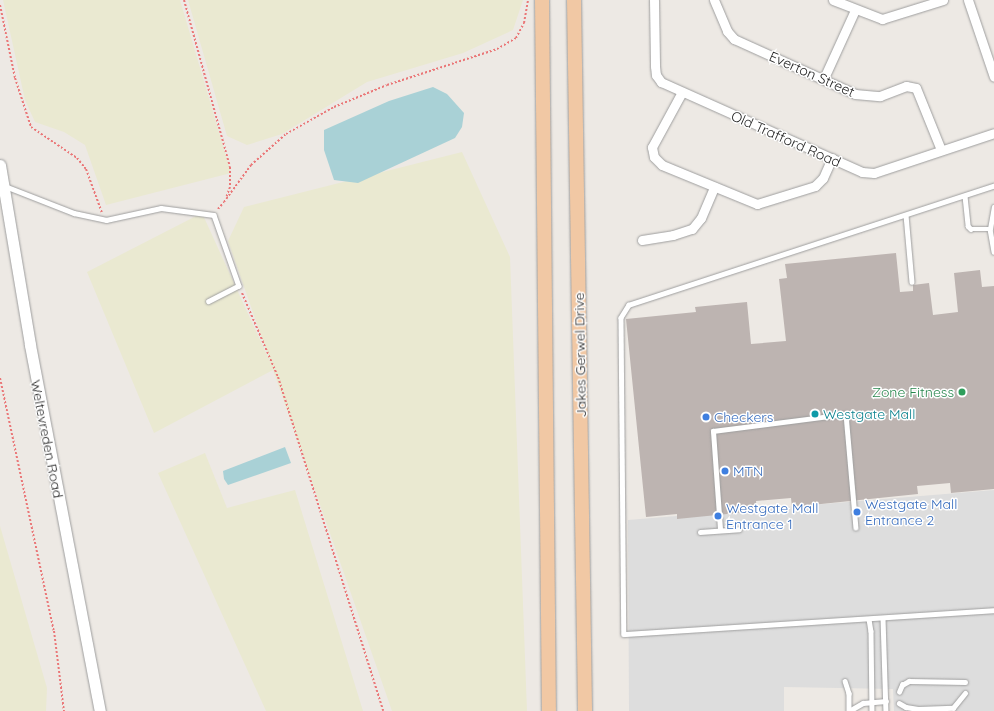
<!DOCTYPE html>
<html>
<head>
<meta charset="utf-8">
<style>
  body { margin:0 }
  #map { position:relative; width:994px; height:711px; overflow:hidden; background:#ede9e4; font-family:Quicksand,sans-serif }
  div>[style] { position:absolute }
  .farmland>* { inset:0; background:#eae9d1 }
  .parking>* { inset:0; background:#ddd }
  .water>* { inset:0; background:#a9d1d6 }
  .building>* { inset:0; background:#bdb4b1 }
  .path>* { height:2px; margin-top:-1px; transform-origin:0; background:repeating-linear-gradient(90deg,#ea7778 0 2px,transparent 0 4px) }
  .roads { filter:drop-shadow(0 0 1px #9e9e9e) drop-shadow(0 0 1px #9e9e9e) }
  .service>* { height:4.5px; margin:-2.25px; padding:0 2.25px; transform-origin:2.25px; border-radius:2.25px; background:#fff }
  .minor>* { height:9px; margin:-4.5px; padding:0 4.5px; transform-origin:4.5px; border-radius:4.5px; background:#fff }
  .tertiary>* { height:11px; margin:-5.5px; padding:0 5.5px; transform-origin:5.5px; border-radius:5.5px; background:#fff }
  .primary>* { height:14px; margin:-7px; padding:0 7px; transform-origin:7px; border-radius:7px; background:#f1c8a4 }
  .dots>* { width:11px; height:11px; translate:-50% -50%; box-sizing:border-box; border:2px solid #fff; border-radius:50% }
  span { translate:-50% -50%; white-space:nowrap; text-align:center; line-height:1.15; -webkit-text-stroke:3px #fff; paint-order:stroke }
  .street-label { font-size:14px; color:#1d1d1d }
  .leisure-label { font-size:14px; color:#27864d }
  .right { translate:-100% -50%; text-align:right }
  .culture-label { font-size:14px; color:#0d838f }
  .left { translate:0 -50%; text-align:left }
  .shop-label { font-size:14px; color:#366cbe }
</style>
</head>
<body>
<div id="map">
  <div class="farmland">
    <div style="clip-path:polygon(3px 0,180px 0,231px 173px,106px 205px,85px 145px,64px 132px,35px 122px,25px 100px)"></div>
    <div style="clip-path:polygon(188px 0,523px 0,513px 30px,463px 53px,367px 82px,282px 134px,247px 145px,227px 136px)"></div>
    <div style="clip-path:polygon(462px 152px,510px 257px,527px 711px,392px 711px,273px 370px,154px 433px,87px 272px,202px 213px,271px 364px,228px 241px,244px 207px)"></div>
    <div style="clip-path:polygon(205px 453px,227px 508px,295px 490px,363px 711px,266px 711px,158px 473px)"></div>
    <div style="clip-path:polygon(0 526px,47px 688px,46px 711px,0 711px)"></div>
  </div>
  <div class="parking">
    <div style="clip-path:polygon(994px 490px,994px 711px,894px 711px,893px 689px,784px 687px,784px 711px,629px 711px,628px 520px)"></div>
  </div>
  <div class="water">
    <div style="clip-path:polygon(433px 87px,447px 94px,464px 113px,462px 127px,455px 138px,358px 183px,334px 180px,324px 150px,324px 130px,389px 101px)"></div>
    <div style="clip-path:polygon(285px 447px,291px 463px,228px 485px,224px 479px,223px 471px)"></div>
  </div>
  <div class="building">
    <div style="clip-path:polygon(896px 253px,900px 292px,913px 291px,913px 285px,929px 283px,933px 315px,958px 312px,954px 273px,980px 270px,982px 287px,994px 286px,994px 489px,951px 493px,950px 483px,917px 486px,918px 494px,792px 507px,791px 498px,756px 501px,757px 511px,677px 519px,677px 514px,646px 517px,626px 319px,696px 312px,695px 307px,747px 302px,751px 344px,786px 341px,779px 279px,787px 278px,785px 264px)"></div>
  </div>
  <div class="path">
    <div style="left:184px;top:0;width:173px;rotate:74.6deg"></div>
    <div style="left:230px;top:167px;width:20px;rotate:90deg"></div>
    <div style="left:230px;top:187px;width:12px;rotate:110deg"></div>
    <div style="left:0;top:5px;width:75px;rotate:78.4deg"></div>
    <div style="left:15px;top:78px;width:52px;rotate:71.9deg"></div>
    <div style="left:31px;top:127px;width:55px;rotate:34deg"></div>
    <div style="left:77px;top:158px;width:14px;rotate:51deg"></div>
    <div style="left:86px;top:169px;width:47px;rotate:70deg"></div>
    <div style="left:224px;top:202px;width:46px;rotate:-53.9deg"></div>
    <div style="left:251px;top:165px;width:47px;rotate:-41.5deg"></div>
    <div style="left:286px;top:134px;width:55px;rotate:-29.4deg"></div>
    <div style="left:334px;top:107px;width:57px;rotate:-22.5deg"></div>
    <div style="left:387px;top:85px;width:116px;rotate:-18.1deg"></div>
    <div style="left:497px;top:49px;width:22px;rotate:-30deg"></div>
    <div style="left:516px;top:38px;width:17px;rotate:-62deg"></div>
    <div style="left:524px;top:23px;width:23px;rotate:-80deg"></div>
    <div style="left:218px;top:209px;width:9px;rotate:-49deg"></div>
    <div style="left:242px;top:293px;width:91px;rotate:66.8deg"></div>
    <div style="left:278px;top:377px;width:350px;rotate:72.5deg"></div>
    <div style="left:0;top:378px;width:259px;rotate:78deg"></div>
    <div style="left:54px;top:631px;width:81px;rotate:82.9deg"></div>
  </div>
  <div class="roads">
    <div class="service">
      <div style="left:5px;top:186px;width:74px;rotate:21.4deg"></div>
      <div style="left:74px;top:213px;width:33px;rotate:12deg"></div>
      <div style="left:106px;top:220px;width:56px;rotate:-12.3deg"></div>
      <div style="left:161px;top:208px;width:53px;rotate:7.5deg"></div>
      <div style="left:214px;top:215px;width:75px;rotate:70.6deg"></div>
      <div style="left:239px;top:286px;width:34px;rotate:153deg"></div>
      <div style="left:994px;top:186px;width:384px;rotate:161.9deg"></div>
      <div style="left:629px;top:305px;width:15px;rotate:122deg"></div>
      <div style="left:621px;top:318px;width:316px;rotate:89.5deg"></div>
      <div style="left:624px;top:634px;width:371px;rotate:-3.7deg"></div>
      <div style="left:965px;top:196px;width:30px;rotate:84deg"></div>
      <div style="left:968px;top:226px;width:4px;rotate:45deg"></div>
      <div style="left:971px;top:229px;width:19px"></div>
      <div style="left:990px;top:229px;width:22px;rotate:-80deg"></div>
      <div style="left:906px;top:215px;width:67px;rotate:84.9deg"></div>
      <div style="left:990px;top:229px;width:23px;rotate:80deg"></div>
      <div style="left:720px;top:529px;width:98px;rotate:-94.1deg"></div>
      <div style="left:713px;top:431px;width:134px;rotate:-7.3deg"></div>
      <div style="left:846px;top:414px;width:114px;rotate:85deg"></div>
      <div style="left:700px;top:532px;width:39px;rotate:-4deg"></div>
      <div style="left:883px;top:618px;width:93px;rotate:88.2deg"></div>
      <div style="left:869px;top:619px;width:12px;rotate:81deg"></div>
      <div style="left:871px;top:631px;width:80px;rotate:89.3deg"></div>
      <div style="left:845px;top:681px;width:13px;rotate:72deg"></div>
      <div style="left:849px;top:693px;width:18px;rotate:90deg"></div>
      <div style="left:899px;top:692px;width:8px;rotate:-67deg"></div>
      <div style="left:902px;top:685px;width:8px;rotate:-30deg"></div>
      <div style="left:909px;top:681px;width:56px;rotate:1deg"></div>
      <div style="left:899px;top:703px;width:8px;rotate:30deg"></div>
      <div style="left:906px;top:707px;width:12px;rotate:9deg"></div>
      <div style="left:918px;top:709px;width:35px;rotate:-2deg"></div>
      <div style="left:953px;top:708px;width:19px;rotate:-51deg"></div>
      <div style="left:849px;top:711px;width:16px;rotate:-30deg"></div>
      <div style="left:863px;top:703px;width:23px;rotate:-5deg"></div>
    </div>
    <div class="minor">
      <div style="left:654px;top:0;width:66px;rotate:89.1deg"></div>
      <div style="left:655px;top:66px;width:9px;rotate:84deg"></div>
      <div style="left:656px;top:75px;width:9px;rotate:54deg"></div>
      <div style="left:661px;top:82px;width:220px;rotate:24.1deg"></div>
      <div style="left:862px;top:172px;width:12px;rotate:5deg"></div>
      <div style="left:874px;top:173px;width:126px;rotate:-18.4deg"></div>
      <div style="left:714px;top:0;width:34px;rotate:67deg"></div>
      <div style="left:727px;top:31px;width:11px;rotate:49deg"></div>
      <div style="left:734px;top:39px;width:133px;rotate:24.4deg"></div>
      <div style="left:855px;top:94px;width:25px;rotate:5deg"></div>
      <div style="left:880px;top:96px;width:28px;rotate:-21deg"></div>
      <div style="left:906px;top:86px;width:10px;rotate:11deg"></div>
      <div style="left:916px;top:88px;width:67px;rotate:68deg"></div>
      <div style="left:833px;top:0;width:53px;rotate:21.2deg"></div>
      <div style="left:882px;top:19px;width:64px;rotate:-17.3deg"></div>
      <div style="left:968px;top:0;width:81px;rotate:71.3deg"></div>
      <div style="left:824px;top:78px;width:75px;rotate:-65.5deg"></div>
      <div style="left:682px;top:92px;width:63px;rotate:118.6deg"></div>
      <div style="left:652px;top:147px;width:10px;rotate:79deg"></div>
      <div style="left:654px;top:157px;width:11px;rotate:45deg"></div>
      <div style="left:662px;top:165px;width:103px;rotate:22.3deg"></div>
      <div style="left:757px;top:204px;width:61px;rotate:-17.2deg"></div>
      <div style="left:815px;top:186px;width:11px;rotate:-45deg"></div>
      <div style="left:823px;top:178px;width:22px;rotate:-66deg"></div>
      <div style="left:642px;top:240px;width:31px;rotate:-9deg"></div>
      <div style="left:673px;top:235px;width:20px;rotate:-18deg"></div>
      <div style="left:692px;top:229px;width:14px;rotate:-51deg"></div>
      <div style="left:701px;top:218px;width:34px;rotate:-67deg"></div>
    </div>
    <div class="tertiary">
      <div style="left:0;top:165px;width:182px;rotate:80.5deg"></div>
      <div style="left:30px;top:345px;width:373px;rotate:79.2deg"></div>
    </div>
    <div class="primary">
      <div style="left:542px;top:0;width:711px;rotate:89.44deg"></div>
      <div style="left:574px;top:0;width:711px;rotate:89.11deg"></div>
    </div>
  </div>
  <div class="dots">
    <div style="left:962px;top:392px;background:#2e9e5b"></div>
    <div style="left:815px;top:414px;background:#0f9aa8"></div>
    <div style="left:706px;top:417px;background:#3f7fe0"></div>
    <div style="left:725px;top:471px;background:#3f7fe0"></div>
    <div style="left:857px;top:512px;background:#3f7fe0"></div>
    <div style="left:718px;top:516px;background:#3f7fe0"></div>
  </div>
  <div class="street-label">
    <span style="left:812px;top:74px;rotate:24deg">Everton Street</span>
    <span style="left:786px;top:139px;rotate:24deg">Old Trafford Road</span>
    <span style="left:580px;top:355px;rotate:-91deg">Jakes Gerwel Drive</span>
    <span style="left:47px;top:439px;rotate:79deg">Weltevreden Road</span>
  </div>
  <div class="leisure-label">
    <span class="right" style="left:954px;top:392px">Zone Fitness</span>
  </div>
  <div class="culture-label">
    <span class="left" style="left:823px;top:414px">Westgate Mall</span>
  </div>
  <div class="shop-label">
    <span class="left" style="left:714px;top:417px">Checkers</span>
    <span class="left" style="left:733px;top:471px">MTN</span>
    <span class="left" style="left:865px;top:512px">Westgate Mall<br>Entrance 2</span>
    <span class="left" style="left:726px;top:516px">Westgate Mall<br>Entrance 1</span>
  </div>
</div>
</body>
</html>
